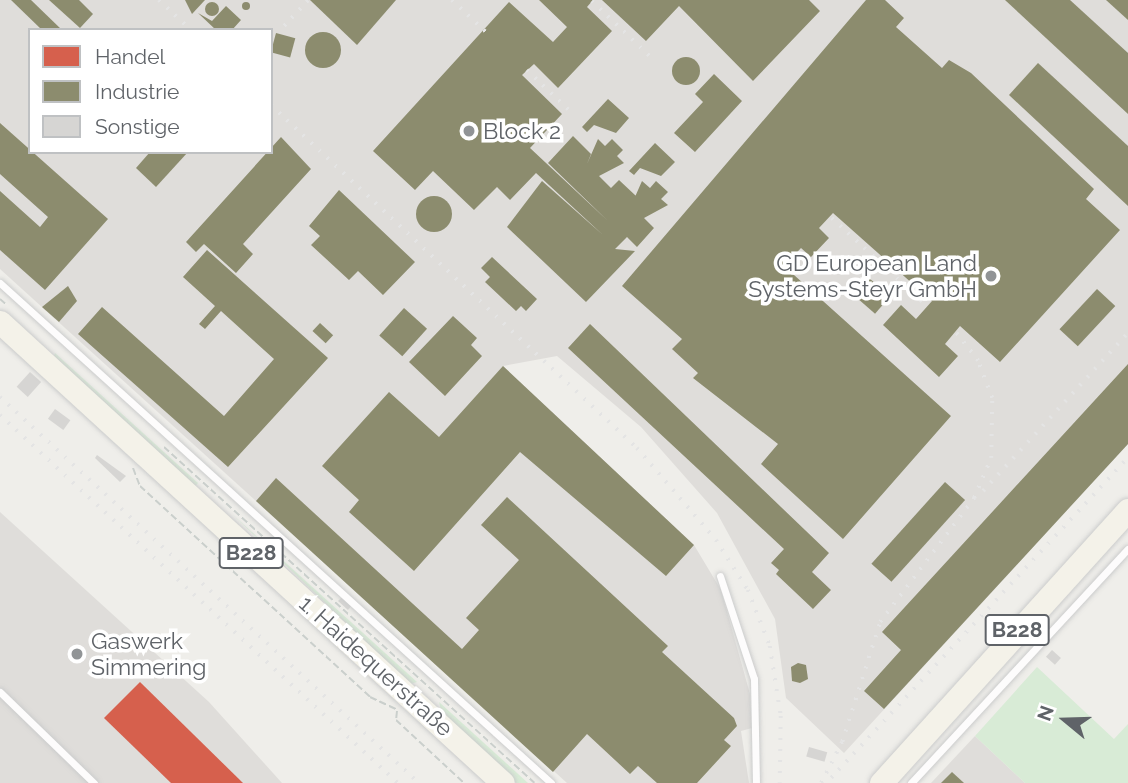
<!DOCTYPE html>
<html>
<head>
<meta charset="utf-8">
<style>
  body { margin:0 }
  #map { position:relative; width:1128px; height:783px; overflow:hidden; background:#efeeea; font-family:Raleway,sans-serif }
  div>[style] { position:absolute }
  .industrial>* { inset:0; background:#dfddda }
  .green>* { inset:0; background:#d8ebd6 }
  .shops>* { inset:0; background:#d6604d }
  .industry>* { inset:0; background:#8c8c6e; transform-origin:0 0 }
  .round { border-radius:50% }
  .building>* { inset:0; background:#d6d5d3; transform-origin:0 0 }
  .path>* { height:2px; margin-top:-1px; transform-origin:0; background:repeating-linear-gradient(90deg,#cacfcc 0 7px,transparent 0 10.5px) }
  .roads { filter:drop-shadow(0 0 2px #cbcccc) drop-shadow(0 0 2px #cbcccc) }
  .lane>* { height:7px; margin:-3.5px; padding:0 3.5px; transform-origin:3.5px; border-radius:3.5px; background:#fdfcfc }
  .primary>* { height:23px; margin:-11.5px; padding:0 11.5px; transform-origin:11.5px; border-radius:11.5px; background:#f4f2e9 }
  .rail>* { height:3.5px; margin-top:-1.75px; transform-origin:0; background:repeating-linear-gradient(90deg,#e4e4e4 0 2px,transparent 0 11px) }
  .dots>* { width:19px; height:19px; translate:-50% -50%; box-sizing:border-box; border:4px solid #fff; border-radius:50% }
  span { translate:-50% -50%; white-space:nowrap; text-align:center; line-height:1.15; -webkit-text-stroke:7px #fff; paint-order:stroke }
  .shield-label span { padding:2px 5px; background:#fff; border:2px solid; border-radius:5px; -webkit-text-stroke-width:0 }
  .shield-label { font-size:21px; color:#5f6368; font-weight:700 }
  .poi-label { font-size:23px; color:#5f6368 }
  .left { translate:0 -50%; text-align:left }
  .right { translate:-100% -50%; text-align:right }
  .street-label { font-size:23px; color:#5f6368 }
  .legend { position:absolute; left:28px; top:28px; width:245px; height:126px; box-sizing:border-box; background:#fff; border:2px solid #bfc1c3; margin:0; padding:9px 12px; list-style:none; font-size:21px; color:#5f6368 }
  .legend li { display:flex; align-items:center; gap:14px; height:35px }
  .legend b { width:35px; border:2px solid #bfc1c3 }
  .north { position:absolute; left:1030px; top:685px; width:70px; height:70px; -webkit-text-stroke:5px #fff; paint-order:stroke; rotate:289deg; font-size:19px; font-weight:700; line-height:28px; text-align:center; color:#5f6368 }
  .north::after { content:''; display:block; margin:auto; width:24px; height:32px; background:#5f6368; clip-path:polygon(50% 0,100% 100%,50% 72%,0 100%) }
</style>
</head>
<body>
<div id="map">
  <div class="industrial">
    <div style="clip-path:polygon(evenodd,0 0,1128px 0,1128px 444px,844px 753px,786px 698px,775px 619px,717px 513px,641px 427px,557px 356px,503px 366px,694px 545px,721px 590px,750px 694px,752px 728px,741px 731px,749px 783px,567px 783px,0 269px,0 0,30px 30px,271px 30px,271px 152px,30px 152px,30px 30px)"></div>
    <div style="clip-path:polygon(0 512px,209px 702px,282px 783px,0 783px)"></div>
    <div style="clip-path:polygon(975px 736px,1025px 783px,931px 783px)"></div>
  </div>
  <div class="green">
    <div style="clip-path:polygon(55px 353px,198px 483px,194px 488px,54px 356px)"></div>
    <div style="clip-path:polygon(231px 513px,417px 682px,410px 684px)"></div>
    <div style="clip-path:polygon(1037px 667px,1114px 739px,1128px 724px,1128px 783px,1025px 783px,975px 736px)"></div>
    <div style="clip-path:polygon(439px 702px,528px 783px,516px 783px,442px 715px)"></div>
  </div>
  <div class="shops">
    <div style="clip-path:polygon(140px 682px,243px 783px,171px 783px,104px 718px)"></div>
  </div>
  <div class="industry">
    <div style="clip-path:polygon(11px 0,31px 0,62px 30px,42px 30px)"></div>
    <div style="clip-path:polygon(49px 0,79px 0,93px 14px,80px 28px)"></div>
    <div style="clip-path:polygon(185px 0,205px 0,192px 14px)"></div>
    <div style="clip-path:polygon(310px 0,396px 0,357px 45px)"></div>
    <div style="clip-path:polygon(539px 0,593px 0,587px 7px,612px 31px,558px 88px,534px 64px,522px 75px,562px 114px,530px 148px,608px 221px,548px 163px,573px 136px,591px 154px,587px 164px,598px 139px,605px 146px,612px 139px,623px 150px,617px 156px,624px 163px,599px 176px,611px 188px,619px 180px,636px 196px,631px 206px,642px 181px,650px 188px,656px 181px,668px 192px,661px 199px,668px 205px,644px 218px,654px 228px,637px 247px,627px 237px,615px 249px,635px 251px,586px 302px,507px 227px,542px 181px,603px 235px,536px 173px,510px 200px,497px 187px,474px 210px,433px 171px,415px 190px,373px 151px,509px 2px,553px 42px,567px 27px)"></div>
    <div style="clip-path:polygon(602px 0,809px 0,820px 11px,753px 81px,679px 6px,646px 41px)"></div>
    <div style="clip-path:polygon(866px 0,885px 0,904px 18px,896px 27px,942px 68px,949px 60px,971px 73px,1094px 189px,1086px 199px,1120px 230px,1000px 362px,960px 326px,945px 344px,958px 356px,939px 377px,883px 325px,901px 305px,916px 319px,932px 301px,833px 213px,819px 228px,829px 238px,811px 257px,801px 248px,784px 266px,951px 416px,843px 539px,761px 464px,778px 444px,693px 378px,698px 373px,672px 349px,682px 339px,622px 286px)"></div>
    <div style="clip-path:polygon(1005px 0,1070px 0,1128px 53px,1128px 114px)"></div>
    <div style="clip-path:polygon(1106px 0,1128px 0,1128px 20px)"></div>
    <div class="round" style="left:242px;top:2px;width:8px;height:8px"></div>
    <div class="round" style="left:205px;top:2px;width:14px;height:14px"></div>
    <div style="clip-path:polygon(226px 6px,241px 20px,232px 30px,216px 30px,198px 13px,212px 21px)"></div>
    <div class="round" style="left:305px;top:32px;width:36px;height:36px"></div>
    <div style="left:276px;top:33px;width:20px;height:20px;rotate:15deg"></div>
    <div class="round" style="left:672px;top:57px;width:28px;height:28px"></div>
    <div style="clip-path:polygon(1038px 63px,1128px 146px,1128px 206px,1009px 95px)"></div>
    <div style="clip-path:polygon(714px 74px,742px 101px,695px 152px,674px 133px,703px 102px,695px 94px)"></div>
    <div style="clip-path:polygon(608px 99px,629px 118px,616px 133px,594px 125px,587px 132px,582px 127px)"></div>
    <div style="clip-path:polygon(0 123px,108px 219px,45px 290px,0 250px,0 191px,40px 227px,48px 217px,0 174px)"></div>
    <div style="clip-path:polygon(281px 137px,311px 169px,243px 244px,253px 254px,236px 273px,204px 244px,196px 252px,186px 242px)"></div>
    <div style="clip-path:polygon(655px 143px,675px 162px,661px 176px,640px 168px,634px 175px,629px 171px)"></div>
    <div style="clip-path:polygon(150px 152px,188px 152px,156px 187px,136px 168px)"></div>
    <div style="clip-path:polygon(339px 190px,415px 262px,383px 295px,358px 271px,349px 280px,311px 245px,320px 236px,309px 226px)"></div>
    <div class="round" style="left:416px;top:196px;width:36px;height:36px"></div>
    <div style="clip-path:polygon(207px 250px,328px 358px,228px 467px,78px 334px,102px 307px,224px 416px,274px 359px,221px 311px,205px 329px,199px 324px,215px 306px,183px 277px)"></div>
    <div style="clip-path:polygon(492px 257px,537px 299px,526px 311px,521px 306px,516px 311px,485px 282px,490px 277px,481px 268px)"></div>
    <div style="left:869px;top:278px;width:28px;height:23px;rotate:41deg"></div>
    <div style="clip-path:polygon(68px 286px,77px 301px,59px 322px,42px 307px)"></div>
    <div style="left:1097px;top:289px;width:25px;height:55px;rotate:43deg"></div>
    <div style="left:404px;top:308px;width:31px;height:37px;rotate:42deg"></div>
    <div style="clip-path:polygon(453px 316px,477px 338px,471px 345px,482px 356px,445px 396px,409px 362px)"></div>
    <div style="left:320px;top:323px;width:18px;height:11px;rotate:43deg"></div>
    <div style="clip-path:polygon(590px 324px,829px 553px,812px 572px,831px 590px,813px 609px,776px 574px,779px 570px,771px 563px,784px 549px,568px 348px)"></div>
    <div style="clip-path:polygon(1128px 364px,1128px 444px,884px 709px,864px 691px,901px 650px,882px 632px)"></div>
    <div style="clip-path:polygon(503px 366px,694px 545px,666px 576px,520px 452px,414px 571px,349px 512px,359px 500px,322px 466px,389px 392px,439px 437px)"></div>
    <div style="clip-path:polygon(276px 478px,462px 649px,479px 630px,466px 618px,519px 560px,481px 525px,507px 497px,668px 646px,662px 652px,734px 718px,737px 726px,724px 740px,731px 746px,697px 783px,657px 783px,638px 766px,630px 774px,587px 734px,553px 772px,256px 501px)"></div>
    <div style="left:945px;top:482px;width:27px;height:110px;rotate:42deg"></div>
    <div style="clip-path:polygon(798px 663px,806px 665px,808px 679px,800px 683px,792px 681px,791px 667px)"></div>
    <div style="clip-path:polygon(952px 772px,964px 783px,941px 783px)"></div>
  </div>
  <div class="building">
    <div style="left:30px;top:372px;width:15px;height:20px;rotate:42deg"></div>
    <div style="left:55px;top:409px;width:19px;height:12px;rotate:36deg"></div>
    <div style="clip-path:polygon(97px 455px,126px 476px,120px 482px,95px 458px)"></div>
    <div style="clip-path:polygon(342px 597px,351px 606px,348px 610px,338px 601px)"></div>
    <div style="left:1052px;top:650px;width:12px;height:9px;rotate:42deg"></div>
    <div style="left:809px;top:747px;width:19px;height:10px;rotate:16deg"></div>
  </div>
  <div class="path">
    <div style="left:0;top:299px;width:9px;rotate:41deg"></div>
    <div style="left:164px;top:447px;width:500px;rotate:42.2deg"></div>
    <div style="left:133px;top:468px;width:19px;rotate:69deg"></div>
    <div style="left:140px;top:486px;width:312px;rotate:42.5deg"></div>
    <div style="left:370px;top:697px;width:29px;rotate:25deg"></div>
    <div style="left:397px;top:711px;width:9px;rotate:96deg"></div>
    <div style="left:396px;top:720px;width:93px;rotate:42.8deg"></div>
  </div>
  <div class="roads">
    <div class="lane">
      <div style="left:0;top:283px;width:744px;rotate:42.22deg"></div>
      <div style="left:720px;top:576px;width:108px;rotate:71.7deg"></div>
      <div style="left:754px;top:679px;width:104px;rotate:88.9deg"></div>
      <div style="left:0;top:692px;width:131px;rotate:44.1deg"></div>
      <div style="left:911px;top:783px;width:319px;rotate:-47.2deg"></div>
    </div>
    <div class="primary">
      <div style="left:0;top:322px;width:682px;rotate:42.51deg"></div>
      <div style="left:881px;top:783px;width:368px;rotate:-47.9deg"></div>
    </div>
  </div>
  <div class="rail">
    <div style="left:159px;top:0;width:44px;rotate:43.2deg"></div>
    <div style="left:452px;top:0;width:47px;rotate:43.3deg"></div>
    <div style="left:592px;top:1px;width:88px;rotate:43.6deg"></div>
    <div style="left:284px;top:26px;width:35px;rotate:-47deg"></div>
    <div style="left:527px;top:70px;width:59px;rotate:43.6deg"></div>
    <div style="left:271px;top:105px;width:502px;rotate:43.14deg"></div>
    <div style="left:637px;top:448px;width:121px;rotate:49.3deg"></div>
    <div style="left:716px;top:540px;width:59px;rotate:57.4deg"></div>
    <div style="left:748px;top:590px;width:60px;rotate:68.6deg"></div>
    <div style="left:770px;top:646px;width:71px;rotate:81.1deg"></div>
    <div style="left:781px;top:716px;width:67px;rotate:90.9deg"></div>
    <div style="left:832px;top:218px;width:129px;rotate:42.8deg"></div>
    <div style="left:0;top:397px;width:570px;rotate:42.65deg"></div>
    <div style="left:0;top:415px;width:542px;rotate:42.76deg"></div>
    <div style="left:983px;top:491px;width:214px;rotate:-47.5deg"></div>
    <div style="left:831px;top:778px;width:437px;rotate:-47.2deg"></div>
    <div style="left:821px;top:783px;width:46px;rotate:-62.9deg"></div>
    <div style="left:842px;top:742px;width:126px;rotate:-72.4deg"></div>
    <div style="left:880px;top:622px;width:156px;rotate:-52.8deg"></div>
    <div style="left:974px;top:498px;width:43px;rotate:-67deg"></div>
    <div style="left:991px;top:458px;width:60px;rotate:-89deg"></div>
    <div style="left:992px;top:398px;width:40px;rotate:-111deg"></div>
    <div style="left:978px;top:361px;width:37px;rotate:-128deg"></div>
  </div>
  <div class="dots">
    <div style="left:469px;top:131px;background:#919496"></div>
    <div style="left:991px;top:276px;background:#919496"></div>
    <div style="left:77px;top:654px;background:#919496"></div>
  </div>
  <div class="shield-label">
    <span style="left:251px;top:553px">B228</span>
    <span style="left:1017px;top:630px">B228</span>
  </div>
  <div class="poi-label">
    <span class="left" style="left:483px;top:131px">Block 2</span>
    <span class="right" style="left:977px;top:276px">GD European Land<br>Systems-Steyr GmbH</span>
    <span class="left" style="left:91px;top:654px">Gaswerk<br>Simmering</span>
  </div>
  <div class="street-label">
    <span style="left:376px;top:666px;rotate:42deg">1. Haidequerstraße</span>
  </div>
  <ul class="legend">
  <li><b style="height:19px;background:#d6604d"></b>Handel</li>
  <li><b style="height:19px;background:#8c8c6e"></b>Industrie</li>
  <li><b style="height:19px;background:#d6d5d3"></b>Sonstige</li>
  </ul>
  <div class="north">N</div>
</div>
</body>
</html>
